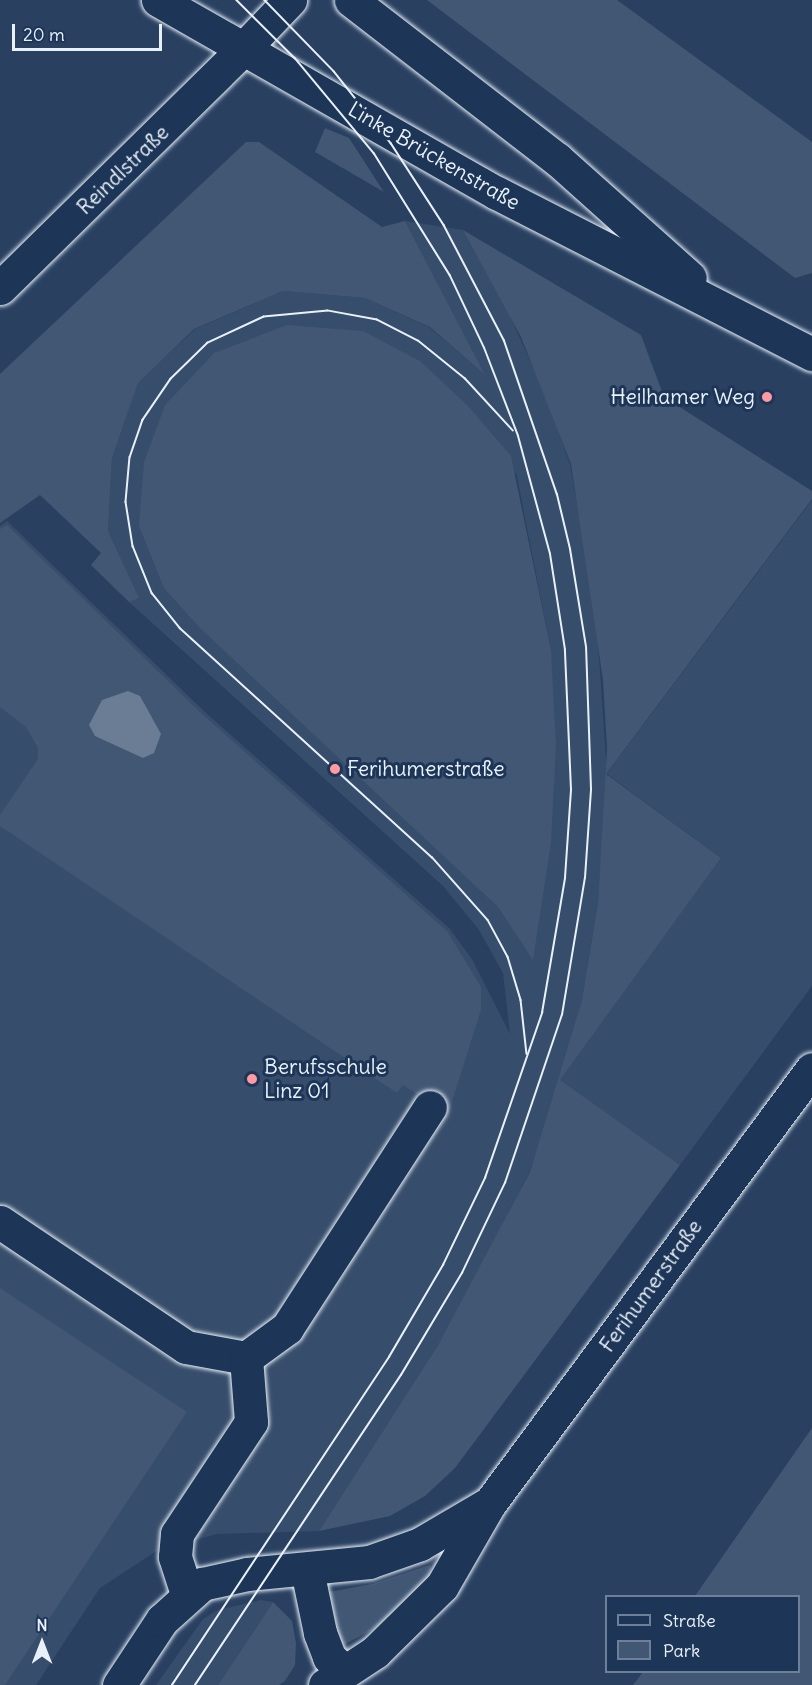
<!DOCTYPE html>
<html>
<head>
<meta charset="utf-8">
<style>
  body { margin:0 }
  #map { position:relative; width:812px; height:1685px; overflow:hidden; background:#294061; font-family:Delius,sans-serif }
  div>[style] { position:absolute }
  .built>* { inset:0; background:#364d6b }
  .green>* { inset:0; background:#415774 }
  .water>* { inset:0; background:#6b7c95 }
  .roads { filter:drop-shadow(0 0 2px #e8f1f8) drop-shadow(0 0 2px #e8f1f8) }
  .minor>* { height:33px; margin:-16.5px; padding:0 16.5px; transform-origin:16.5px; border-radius:16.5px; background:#1d3557 }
  .major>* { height:33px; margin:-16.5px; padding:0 16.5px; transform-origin:16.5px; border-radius:16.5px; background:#1d3557 }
  .tram>* { height:1.5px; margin:-0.75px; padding:0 0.75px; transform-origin:0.75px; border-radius:0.75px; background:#e8f1f8 }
  .dots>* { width:16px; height:16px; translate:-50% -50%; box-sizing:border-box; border:3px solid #1d3557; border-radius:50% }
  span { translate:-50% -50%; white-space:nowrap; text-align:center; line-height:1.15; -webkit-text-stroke:6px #1d3557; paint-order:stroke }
  .street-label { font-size:21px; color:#e8f1f8 }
  .poi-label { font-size:21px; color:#e8f1f8 }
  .right { translate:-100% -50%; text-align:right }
  .left { translate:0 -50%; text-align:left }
  .legend { position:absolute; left:605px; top:1595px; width:195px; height:78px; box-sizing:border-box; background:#1d3557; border:2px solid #6e8097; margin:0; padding:8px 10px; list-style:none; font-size:18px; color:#e8f1f8 }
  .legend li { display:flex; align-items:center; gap:12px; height:30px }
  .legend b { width:30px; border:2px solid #6e8097 }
  .north { position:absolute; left:12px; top:1613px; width:60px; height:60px; -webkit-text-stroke:4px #1d3557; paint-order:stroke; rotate:0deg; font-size:16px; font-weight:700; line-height:24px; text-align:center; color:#e8f1f8 }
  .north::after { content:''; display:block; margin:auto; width:21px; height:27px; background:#e8f1f8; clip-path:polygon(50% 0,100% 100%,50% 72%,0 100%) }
  .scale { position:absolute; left:12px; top:24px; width:150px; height:27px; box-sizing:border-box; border:3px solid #e8f1f8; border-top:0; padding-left:8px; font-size:18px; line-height:21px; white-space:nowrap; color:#e8f1f8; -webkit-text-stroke:4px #1d3557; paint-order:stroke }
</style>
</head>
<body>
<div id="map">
  <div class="built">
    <div style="clip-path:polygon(evenodd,405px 221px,463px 230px,495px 283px,545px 394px,570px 464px,596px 613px,607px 773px,812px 500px,812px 986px,680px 1165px,560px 1081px,530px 1171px,495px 1240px,438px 1345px,319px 1531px,217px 1534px,158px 1550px,100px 1588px,36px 1685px,0 1685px,0 526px,7px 521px,205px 712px,449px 928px,472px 959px,510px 1034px,503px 973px,479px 930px,443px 886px,129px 602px,138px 597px,108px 531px,112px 458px,138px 382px,195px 329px,283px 291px,365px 298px,429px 327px,484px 374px,405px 221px,516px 472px,551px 650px,533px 959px,498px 907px,408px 819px,516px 472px,405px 221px,607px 774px,721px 858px,561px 1078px,582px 1000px,598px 902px,607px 774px)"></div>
    <div style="clip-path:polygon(261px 1600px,273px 1602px,218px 1685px,156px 1685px,203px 1619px,218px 1610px)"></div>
  </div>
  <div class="green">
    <div style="clip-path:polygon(427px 0,617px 0,812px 142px,812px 273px,795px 278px)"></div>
    <div style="clip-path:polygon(325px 128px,349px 138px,384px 192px,315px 152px)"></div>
    <div style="clip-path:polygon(246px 142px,259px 142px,382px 227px,405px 221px,485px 375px,430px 327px,365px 298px,283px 291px,194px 329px,138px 383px,112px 458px,108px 531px,139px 598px,129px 602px,91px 565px,101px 553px,40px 495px,0 523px,0 374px)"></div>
    <div style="clip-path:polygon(463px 230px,641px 335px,664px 397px,812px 491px,812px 499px,606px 774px,721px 858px,560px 1080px,680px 1165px,455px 1468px,425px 1496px,390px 1516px,319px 1531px,438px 1345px,530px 1172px,582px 1000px,598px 902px,607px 749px,603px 680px,571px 464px,521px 337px)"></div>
    <div style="clip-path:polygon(287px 325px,363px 331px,420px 361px,468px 406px,511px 456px,551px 650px,556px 745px,551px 843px,533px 960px,498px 907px,200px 628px,164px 588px,139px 526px,144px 462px,165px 405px,214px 353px)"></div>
    <div style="clip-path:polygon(7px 525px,201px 713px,447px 931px,481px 987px,481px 1010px,448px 1114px,403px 1085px,397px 1093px,0 826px,0 815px,38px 759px,38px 748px,26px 727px,0 707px,0 529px)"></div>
    <div style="clip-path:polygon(0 1288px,187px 1412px,5px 1685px,0 1685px)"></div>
    <div style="clip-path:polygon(812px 1428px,812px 1685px,633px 1685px,643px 1672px,798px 1672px,798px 1596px,695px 1596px)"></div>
    <div style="clip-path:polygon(430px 1565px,432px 1573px,407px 1602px,374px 1629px,341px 1646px,329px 1592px,372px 1584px)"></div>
    <div style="clip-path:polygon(273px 1602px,292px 1621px,296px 1643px,295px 1665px,285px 1681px,279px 1685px,218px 1685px)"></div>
  </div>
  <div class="water">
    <div style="clip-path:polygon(128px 691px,140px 696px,161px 734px,154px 753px,143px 758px,95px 736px,89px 725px,102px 700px)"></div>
  </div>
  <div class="roads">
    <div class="minor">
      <div style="left:0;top:288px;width:341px;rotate:-44.5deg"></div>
      <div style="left:0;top:1222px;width:224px;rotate:33.9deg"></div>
      <div style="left:186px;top:1347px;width:61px;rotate:10.4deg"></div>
      <div style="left:246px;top:1358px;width:64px;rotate:85.5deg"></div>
      <div style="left:251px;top:1422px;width:134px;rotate:123.5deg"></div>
      <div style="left:177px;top:1534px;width:23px;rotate:95deg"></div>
      <div style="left:175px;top:1557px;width:39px;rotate:72deg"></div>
      <div style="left:246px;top:1358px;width:51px;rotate:-36.2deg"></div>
      <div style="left:287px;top:1328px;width:263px;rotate:-57.1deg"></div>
      <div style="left:307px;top:1570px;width:64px;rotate:78.3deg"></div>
      <div style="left:320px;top:1633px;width:26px;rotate:69deg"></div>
      <div style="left:329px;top:1657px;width:21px;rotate:43deg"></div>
      <div style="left:119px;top:1685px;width:78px;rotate:-56.5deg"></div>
      <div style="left:162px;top:1620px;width:54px;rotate:-42deg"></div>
      <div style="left:202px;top:1584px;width:46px;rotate:-12.5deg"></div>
      <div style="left:247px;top:1574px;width:123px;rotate:-5.6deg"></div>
      <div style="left:369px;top:1562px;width:54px;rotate:-19.4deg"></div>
      <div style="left:420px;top:1544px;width:81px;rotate:-30.4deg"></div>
      <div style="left:325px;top:1685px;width:60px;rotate:-33.4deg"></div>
      <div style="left:375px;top:1652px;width:94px;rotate:-44.6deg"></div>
      <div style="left:442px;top:1586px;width:96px;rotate:-60deg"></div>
      <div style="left:490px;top:1503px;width:540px;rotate:-53.43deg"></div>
    </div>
    <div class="major">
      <div style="left:158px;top:0;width:390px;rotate:29.7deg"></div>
      <div style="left:497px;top:193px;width:354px;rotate:27.1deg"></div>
      <div style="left:351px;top:0;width:260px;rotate:37.7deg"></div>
      <div style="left:557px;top:159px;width:178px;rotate:41.8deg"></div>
      <div style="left:243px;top:49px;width:68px;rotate:-46.2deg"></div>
    </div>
  </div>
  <div class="tram">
    <div style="left:513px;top:431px;width:71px;rotate:-132.7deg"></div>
    <div style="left:465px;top:379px;width:60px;rotate:-141deg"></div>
    <div style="left:418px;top:341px;width:46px;rotate:-152.9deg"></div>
    <div style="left:377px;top:320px;width:50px;rotate:-169.6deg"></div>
    <div style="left:328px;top:311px;width:64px;rotate:174.6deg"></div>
    <div style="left:264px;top:317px;width:62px;rotate:155.1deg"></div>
    <div style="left:208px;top:343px;width:52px;rotate:135.8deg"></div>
    <div style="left:171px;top:379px;width:50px;rotate:124.3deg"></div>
    <div style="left:143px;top:420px;width:39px;rotate:109deg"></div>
    <div style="left:130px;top:457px;width:45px;rotate:95.1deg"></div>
    <div style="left:126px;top:502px;width:45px;rotate:81deg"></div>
    <div style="left:133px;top:546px;width:51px;rotate:68deg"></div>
    <div style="left:152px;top:593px;width:45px;rotate:51.3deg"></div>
    <div style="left:180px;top:628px;width:341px;rotate:42.3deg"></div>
    <div style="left:432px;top:857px;width:84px;rotate:48.4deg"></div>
    <div style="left:488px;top:920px;width:42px;rotate:61.6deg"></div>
    <div style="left:508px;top:957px;width:45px;rotate:73.2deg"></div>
    <div style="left:521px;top:1000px;width:54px;rotate:83.7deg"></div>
    <div style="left:172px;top:1685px;width:393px;rotate:-56.5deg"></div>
    <div style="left:389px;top:1357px;width:107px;rotate:-59.6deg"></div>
    <div style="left:443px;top:1265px;width:97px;rotate:-64.2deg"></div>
    <div style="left:485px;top:1178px;width:175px;rotate:-70.9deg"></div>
    <div style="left:542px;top:1013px;width:137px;rotate:-80.3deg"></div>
    <div style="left:565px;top:878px;width:88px;rotate:-86.1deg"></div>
    <div style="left:571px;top:790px;width:140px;rotate:-92.5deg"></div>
    <div style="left:565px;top:650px;width:97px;rotate:-98.9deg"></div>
    <div style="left:550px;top:554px;width:122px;rotate:-105.2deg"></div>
    <div style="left:518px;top:436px;width:94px;rotate:-111.1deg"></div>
    <div style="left:484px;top:348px;width:80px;rotate:-115.3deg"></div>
    <div style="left:450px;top:276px;width:144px;rotate:-121.9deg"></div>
    <div style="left:374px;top:154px;width:124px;rotate:-129.7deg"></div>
    <div style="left:295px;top:59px;width:83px;rotate:-135deg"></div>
    <div style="left:195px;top:1685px;width:372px;rotate:-56.4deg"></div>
    <div style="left:401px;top:1375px;width:119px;rotate:-59.1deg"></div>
    <div style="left:462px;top:1273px;width:100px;rotate:-64.5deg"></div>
    <div style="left:505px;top:1183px;width:177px;rotate:-71.3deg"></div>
    <div style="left:562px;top:1015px;width:139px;rotate:-80.5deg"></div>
    <div style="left:585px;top:878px;width:89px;rotate:-86.1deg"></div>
    <div style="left:591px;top:789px;width:142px;rotate:-92deg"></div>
    <div style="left:586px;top:647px;width:99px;rotate:-99.3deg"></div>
    <div style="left:570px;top:549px;width:56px;rotate:-103.5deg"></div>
    <div style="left:557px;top:495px;width:163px;rotate:-109deg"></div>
    <div style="left:504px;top:341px;width:130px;rotate:-117.6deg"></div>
    <div style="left:444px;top:226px;width:98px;rotate:-122.9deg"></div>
    <div style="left:391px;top:144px;width:92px;rotate:-128.4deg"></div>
    <div style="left:334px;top:72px;width:100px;rotate:-134.2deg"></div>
  </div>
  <div class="dots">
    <div style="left:767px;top:397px;background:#ff9aa2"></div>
    <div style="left:335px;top:769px;background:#ff9aa2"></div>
    <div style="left:252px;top:1079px;background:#ff9aa2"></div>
  </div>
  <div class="street-label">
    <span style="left:434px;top:156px;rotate:30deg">Linke Brückenstraße</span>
    <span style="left:123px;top:170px;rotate:-44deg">Reindlstraße</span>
    <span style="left:651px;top:1286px;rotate:-54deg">Ferihumerstraße</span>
  </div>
  <div class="poi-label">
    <span class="right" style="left:755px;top:397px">Heilhamer Weg</span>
    <span class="left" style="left:347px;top:769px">Ferihumerstraße</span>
    <span class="left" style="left:264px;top:1079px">Berufsschule<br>Linz 01</span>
  </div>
  <ul class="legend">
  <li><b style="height:8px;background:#1d3557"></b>Straße</li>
  <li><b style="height:16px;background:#415774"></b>Park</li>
  </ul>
  <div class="north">N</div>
  <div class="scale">20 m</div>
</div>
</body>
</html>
